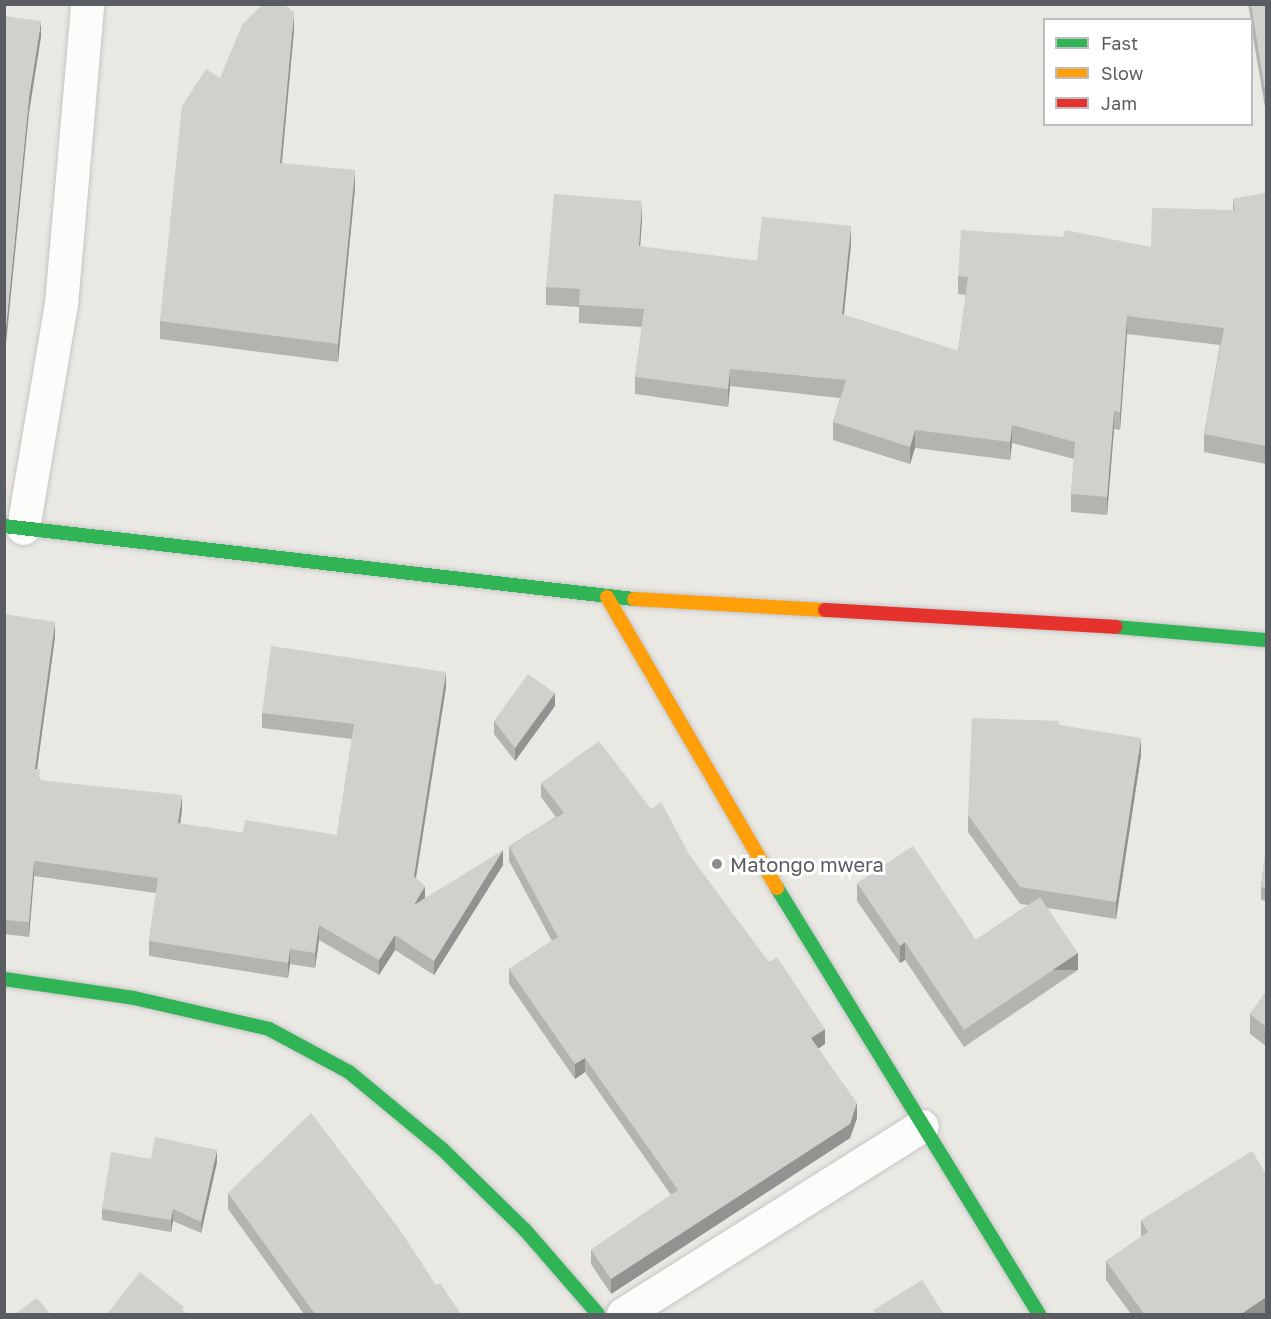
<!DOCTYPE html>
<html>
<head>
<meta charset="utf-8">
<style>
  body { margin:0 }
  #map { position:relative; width:1271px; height:1319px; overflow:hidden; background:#e9e8e3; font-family:"Golos Text",sans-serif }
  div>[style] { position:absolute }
  .roads { filter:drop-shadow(0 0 2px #c5c5c5) drop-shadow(0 0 2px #c5c5c5) }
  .street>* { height:33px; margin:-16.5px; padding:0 16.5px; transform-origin:16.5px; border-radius:16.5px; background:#fcfcfb }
  .fast>* { height:14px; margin:-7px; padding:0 7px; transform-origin:7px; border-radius:7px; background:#30b455 }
  .slow>* { height:14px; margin:-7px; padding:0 7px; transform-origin:7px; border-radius:7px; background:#ff9f0a }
  .jam>* { height:14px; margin:-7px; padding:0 7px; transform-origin:7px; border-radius:7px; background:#e5322d }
  .wall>* { inset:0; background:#b3b3b0 }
  .shaded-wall>* { inset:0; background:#929290; transform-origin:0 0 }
  .building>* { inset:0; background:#d0d0cd }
  .dots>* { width:16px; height:16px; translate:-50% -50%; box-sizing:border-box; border:3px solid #fff; border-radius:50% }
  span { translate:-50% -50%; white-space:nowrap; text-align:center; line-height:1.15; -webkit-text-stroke:6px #fff; paint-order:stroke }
  .poi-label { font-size:20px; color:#595c61 }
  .left { translate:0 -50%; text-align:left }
  .frame { position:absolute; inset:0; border:6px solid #595c61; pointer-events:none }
  .legend { position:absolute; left:1043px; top:18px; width:210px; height:108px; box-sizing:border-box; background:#fff; border:2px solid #bdbec0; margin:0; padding:8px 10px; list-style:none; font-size:18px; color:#595c61 }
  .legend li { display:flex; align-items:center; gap:12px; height:30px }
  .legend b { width:30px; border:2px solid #bdbec0 }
</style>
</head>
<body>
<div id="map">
  <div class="roads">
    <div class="street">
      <div style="left:23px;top:528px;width:227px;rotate:-80.4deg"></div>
      <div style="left:61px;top:304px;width:301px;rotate:-85deg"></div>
      <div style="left:623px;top:1314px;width:353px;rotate:-32.2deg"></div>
    </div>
    <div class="fast">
      <div style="left:4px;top:526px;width:634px;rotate:6.61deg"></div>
      <div style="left:1116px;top:627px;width:151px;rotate:5deg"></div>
      <div style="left:777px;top:888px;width:500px;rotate:58.41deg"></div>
      <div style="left:4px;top:979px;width:131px;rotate:8.3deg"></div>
      <div style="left:134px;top:998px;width:139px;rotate:12.9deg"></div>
      <div style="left:269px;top:1029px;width:91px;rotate:28.3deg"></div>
      <div style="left:349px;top:1072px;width:121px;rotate:39.6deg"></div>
      <div style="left:442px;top:1149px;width:116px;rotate:44.3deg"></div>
      <div style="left:525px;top:1230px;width:111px;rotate:49deg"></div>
    </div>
    <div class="slow">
      <div style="left:607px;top:597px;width:337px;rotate:59.7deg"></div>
      <div style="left:634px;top:599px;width:191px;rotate:3.3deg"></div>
    </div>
    <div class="jam">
      <div style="left:825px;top:610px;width:291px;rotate:3.3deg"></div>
    </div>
  </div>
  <div class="wall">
    <div style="clip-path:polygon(1248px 4px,1266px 4px,1266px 113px,1251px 25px,1251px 20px)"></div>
    <div style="clip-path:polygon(294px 30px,282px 163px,355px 188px,338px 362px,160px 339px,160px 321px,220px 78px)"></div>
    <div style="clip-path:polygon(1266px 193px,1266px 464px,1204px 452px,1204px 434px,1220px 345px,1127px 334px,1120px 430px,1114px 429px,1107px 515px,1071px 512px,1071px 494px,1074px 459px,1012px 443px,1010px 460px,915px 448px,910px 464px,833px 440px,833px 422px,840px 398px,730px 386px,728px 407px,635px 394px,635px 377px,642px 327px,579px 323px,579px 307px,546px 305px,546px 287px,642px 219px,640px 247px,757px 261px,851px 244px,844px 315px,958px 351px,966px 295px,958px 294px,958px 276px,1151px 247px,1233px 210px,1233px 199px)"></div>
    <div style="clip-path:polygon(4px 614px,55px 637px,37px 769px,40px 780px,182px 810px,180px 824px,243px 833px,337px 835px,352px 739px,262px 728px,262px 713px,446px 687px,416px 878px,425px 898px,503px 865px,434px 975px,395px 950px,379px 975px,319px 940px,315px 968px,290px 964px,288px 978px,149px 956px,149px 941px,156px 893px,34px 876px,29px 937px,4px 934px)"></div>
    <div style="clip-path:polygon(555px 706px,515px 761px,494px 734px,494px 721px)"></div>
    <div style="clip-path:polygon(1059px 725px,1141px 755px,1116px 919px,1048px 908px,1078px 970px,964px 1047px,905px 960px,900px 963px,857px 901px,857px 883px,976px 940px,1028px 905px,1020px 904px,968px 832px,968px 815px)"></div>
    <div style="clip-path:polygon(541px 783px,651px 809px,690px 856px,825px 1044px,818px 1049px,857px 1118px,850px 1138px,611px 1294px,591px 1264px,591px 1250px,671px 1195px,585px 1072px,575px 1079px,509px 984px,509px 969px,552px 941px,509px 861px,509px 846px,556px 817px,541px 797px)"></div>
    <div style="clip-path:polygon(1266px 848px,1266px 901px,1261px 900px,1261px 887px)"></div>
    <div style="clip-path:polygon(1266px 992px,1266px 1046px,1250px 1034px,1250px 1014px)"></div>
    <div style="clip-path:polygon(151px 1159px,217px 1162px,201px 1233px,173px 1221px,171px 1232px,102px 1220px,102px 1209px)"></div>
    <div style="clip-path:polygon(228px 1193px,436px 1285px,461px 1314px,304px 1314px,228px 1209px)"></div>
    <div style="clip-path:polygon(1141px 1220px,1266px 1314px,1131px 1314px,1106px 1280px,1106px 1261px,1141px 1237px)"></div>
  </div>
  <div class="shaded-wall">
    <div style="clip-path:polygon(294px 12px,294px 30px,280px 180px,280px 163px)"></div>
    <div style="clip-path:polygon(41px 21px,41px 37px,29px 113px,4px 364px,4px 347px,29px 97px)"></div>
    <div style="clip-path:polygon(355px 170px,355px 188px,338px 362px,338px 344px)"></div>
    <div style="clip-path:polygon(642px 201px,642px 219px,639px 264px,639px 246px)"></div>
    <div style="clip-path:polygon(851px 226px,851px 244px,842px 332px,842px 314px)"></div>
    <div style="clip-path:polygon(1127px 316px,1127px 334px,1120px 430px,1120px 412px)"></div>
    <div style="clip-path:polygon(730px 369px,730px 386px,728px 407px,728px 389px)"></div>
    <div style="clip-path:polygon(1114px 411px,1114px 429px,1107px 515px,1107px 497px)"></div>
    <div style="clip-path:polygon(1012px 425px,1012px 443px,1010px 460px,1010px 442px)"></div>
    <div style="clip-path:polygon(915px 430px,915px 448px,910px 464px,910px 447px)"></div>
    <div style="clip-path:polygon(55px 622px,55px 637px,35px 784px,35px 769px)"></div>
    <div style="clip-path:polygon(446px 672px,446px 687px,414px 890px,414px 876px)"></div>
    <div style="clip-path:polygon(555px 693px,555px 706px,515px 761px,515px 748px)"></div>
    <div style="clip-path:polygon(1141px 738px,1141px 755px,1116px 919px,1116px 902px)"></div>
    <div style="clip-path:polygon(182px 795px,182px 810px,178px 838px,178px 823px)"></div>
    <div style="clip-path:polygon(503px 850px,503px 865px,434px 975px,434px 961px)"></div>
    <div style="clip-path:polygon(34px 861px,34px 876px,29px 937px,29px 922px)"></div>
    <div style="clip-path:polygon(425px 886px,425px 901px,414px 905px)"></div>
    <div style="clip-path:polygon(319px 925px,319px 940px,315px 968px,315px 953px)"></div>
    <div style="clip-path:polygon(395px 935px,395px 950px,379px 975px,379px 960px)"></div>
    <div style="clip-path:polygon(905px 942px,905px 960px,900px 963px,900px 946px)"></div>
    <div style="clip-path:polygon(290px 949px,290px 964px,288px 978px,288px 963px)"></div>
    <div style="left:1078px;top:953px;width:17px;height:138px;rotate:90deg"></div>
    <div style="clip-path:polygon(825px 1029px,825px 1044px,811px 1053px,811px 1038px)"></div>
    <div style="clip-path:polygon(585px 1058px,585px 1072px,575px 1079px,575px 1064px)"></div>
    <div style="clip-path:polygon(857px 1103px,857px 1118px,850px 1138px,611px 1294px,611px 1279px)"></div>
    <div style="clip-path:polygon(217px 1150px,217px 1162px,201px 1233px,201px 1222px)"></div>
    <div style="clip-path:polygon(173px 1209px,173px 1221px,171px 1232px,171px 1220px)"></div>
    <div style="clip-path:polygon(1266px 1297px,1266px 1314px,1241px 1314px)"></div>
  </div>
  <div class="building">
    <div style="clip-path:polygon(263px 4px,283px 4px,294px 12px,280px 163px,355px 170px,338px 344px,160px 321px,182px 106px,206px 69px,220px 78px,242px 25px)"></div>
    <div style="clip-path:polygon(1251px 4px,1266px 4px,1266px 96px)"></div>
    <div style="clip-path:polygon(4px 16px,41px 21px,29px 97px,4px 347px)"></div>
    <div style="clip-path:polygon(1266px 193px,1266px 446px,1204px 434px,1224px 328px,1127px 316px,1120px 412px,1114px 411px,1107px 497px,1071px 494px,1075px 442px,1012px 425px,1010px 442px,915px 430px,910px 447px,833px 422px,846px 380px,730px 369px,728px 389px,635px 377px,644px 309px,579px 305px,580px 289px,546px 287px,554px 194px,642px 201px,639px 246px,757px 261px,762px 217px,851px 226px,842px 314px,958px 351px,968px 277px,958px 276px,961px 230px,1063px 237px,1065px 230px,1151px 247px,1152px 208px,1235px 210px,1233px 199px)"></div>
    <div style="clip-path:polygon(4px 614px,55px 622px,35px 769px,40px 769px,39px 780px,182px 795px,178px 823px,243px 833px,245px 820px,337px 835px,354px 724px,262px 713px,271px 646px,446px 672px,414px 876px,425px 886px,414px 905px,503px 850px,434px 961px,395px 935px,379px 960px,319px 925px,315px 953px,290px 949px,288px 963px,149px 941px,158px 878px,34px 861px,29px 922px,4px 920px)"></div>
    <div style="clip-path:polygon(528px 674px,555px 693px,515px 748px,494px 721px)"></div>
    <div style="clip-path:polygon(972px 718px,1059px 721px,1059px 725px,1141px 738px,1116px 902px,1020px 887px,968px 815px)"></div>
    <div style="clip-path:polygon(599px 741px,651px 809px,661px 802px,690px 856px,769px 962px,777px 957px,825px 1029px,811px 1038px,857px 1103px,850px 1124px,611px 1279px,591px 1250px,678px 1190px,585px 1058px,575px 1064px,509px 969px,558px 937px,509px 846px,564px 813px,541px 783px)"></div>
    <div style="clip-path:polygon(913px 846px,976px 940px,1040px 897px,1078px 953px,964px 1030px,905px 942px,900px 946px,857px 883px)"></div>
    <div style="clip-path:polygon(1266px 848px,1266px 888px,1261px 887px)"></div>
    <div style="clip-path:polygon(1266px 992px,1266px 1027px,1250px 1014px)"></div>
    <div style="clip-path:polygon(311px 1113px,398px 1227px,436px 1285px,440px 1283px,461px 1314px,315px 1314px,228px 1193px)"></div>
    <div style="clip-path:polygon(155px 1137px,217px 1150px,201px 1222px,173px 1209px,171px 1220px,102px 1209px,111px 1152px,151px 1159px)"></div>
    <div style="clip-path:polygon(1252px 1151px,1266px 1174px,1266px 1181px,1264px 1183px,1266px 1187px,1266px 1297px,1241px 1314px,1144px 1314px,1106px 1261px,1148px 1232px,1141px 1220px)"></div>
    <div style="clip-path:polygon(140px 1272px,184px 1307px,182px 1310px,187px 1314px,107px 1314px)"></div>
    <div style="clip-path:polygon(922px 1280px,944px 1314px,876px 1314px,873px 1310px)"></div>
    <div style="clip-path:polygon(37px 1298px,50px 1314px,15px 1314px)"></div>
  </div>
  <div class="dots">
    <div style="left:717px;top:864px;background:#8b8d8e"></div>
  </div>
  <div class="poi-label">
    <span class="left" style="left:730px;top:864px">Matongo mwera</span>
  </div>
  <div class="frame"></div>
  <ul class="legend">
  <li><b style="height:8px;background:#30b455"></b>Fast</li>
  <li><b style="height:8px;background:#ff9f0a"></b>Slow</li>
  <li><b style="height:8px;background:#e5322d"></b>Jam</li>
  </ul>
</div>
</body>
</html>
